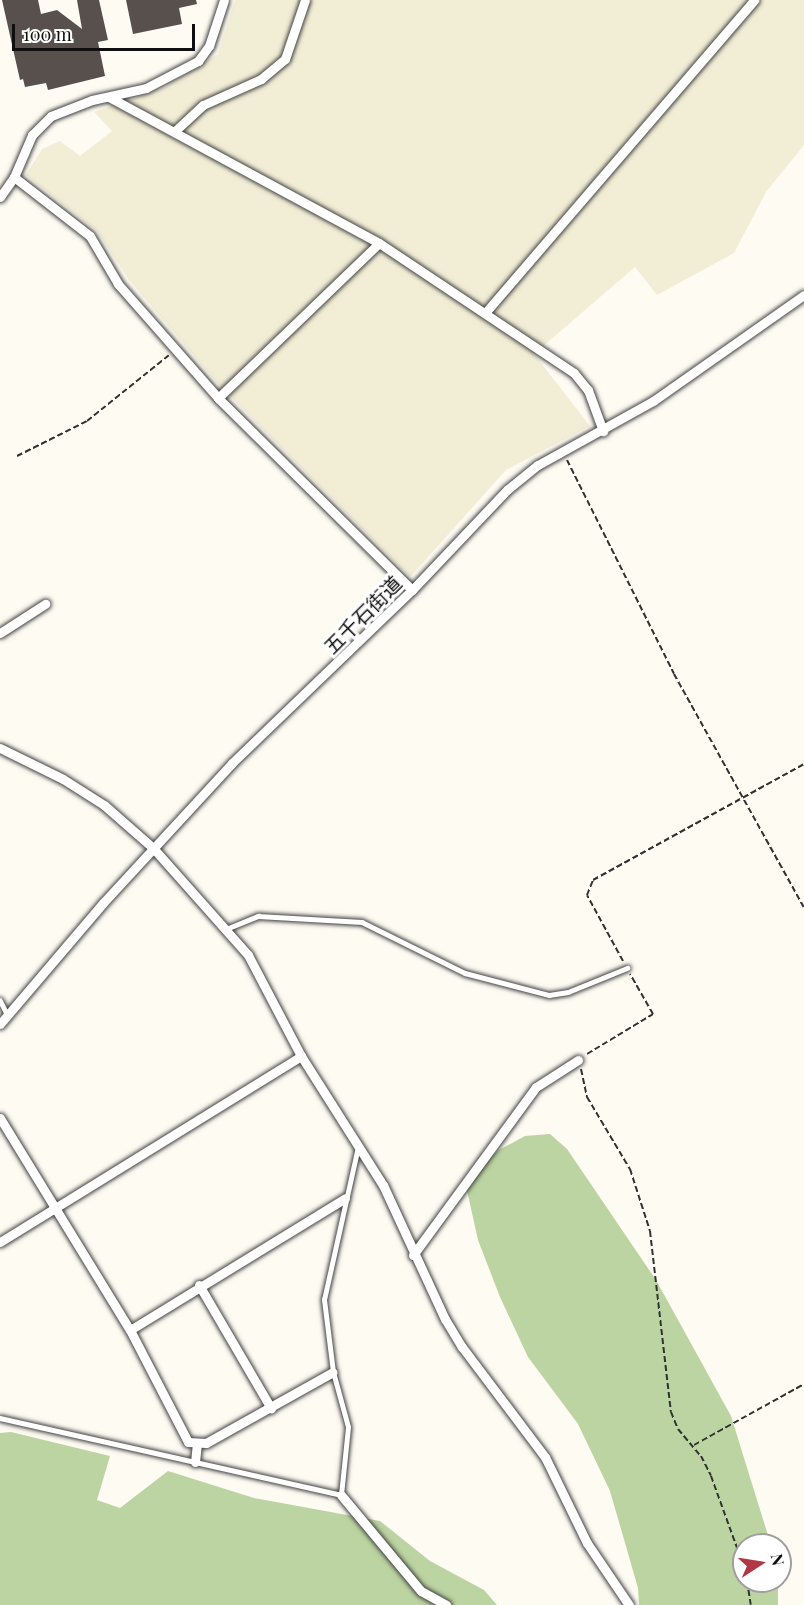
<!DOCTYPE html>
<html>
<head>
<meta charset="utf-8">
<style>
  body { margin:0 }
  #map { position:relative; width:804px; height:1605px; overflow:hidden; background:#fefbf3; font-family:"Playfair Display","Noto Sans JP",serif }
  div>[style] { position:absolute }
  .farmland>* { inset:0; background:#f2edd5 }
  .forest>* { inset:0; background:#bbd4a1 }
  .building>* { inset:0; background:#57504d }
  .path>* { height:2px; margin-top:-1px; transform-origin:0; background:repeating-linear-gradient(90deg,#313131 0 6px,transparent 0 9px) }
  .roads { filter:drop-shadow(0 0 2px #424242) drop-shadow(0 0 2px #424242) }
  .lane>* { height:4.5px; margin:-2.25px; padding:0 2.25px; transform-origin:2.25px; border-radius:2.25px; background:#fff }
  .street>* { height:9px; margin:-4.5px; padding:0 4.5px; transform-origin:4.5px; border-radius:4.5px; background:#fff }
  span { translate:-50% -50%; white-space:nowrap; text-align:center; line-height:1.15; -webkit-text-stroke:6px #fff; paint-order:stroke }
  .street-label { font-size:20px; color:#0f0f0f }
  .north { position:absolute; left:732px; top:1533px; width:60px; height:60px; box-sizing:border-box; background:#fff; border:2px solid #9f9f9f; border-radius:50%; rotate:78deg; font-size:16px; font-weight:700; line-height:24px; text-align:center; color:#0f0f0f }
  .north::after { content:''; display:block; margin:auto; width:21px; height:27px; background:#b03744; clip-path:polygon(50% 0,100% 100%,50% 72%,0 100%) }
  .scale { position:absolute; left:12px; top:24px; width:183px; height:27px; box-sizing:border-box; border:3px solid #0f0f0f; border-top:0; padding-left:8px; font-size:18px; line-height:21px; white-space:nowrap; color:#0f0f0f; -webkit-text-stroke:4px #fff; paint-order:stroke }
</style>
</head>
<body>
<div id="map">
  <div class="farmland">
    <div style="clip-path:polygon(235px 0,804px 0,804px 145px,766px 192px,734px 253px,657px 295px,635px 267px,534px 354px,590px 426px,506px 470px,410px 577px,218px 384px,129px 280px,97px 231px,26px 175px,42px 149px,60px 141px,80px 156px,112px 131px,94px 112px,164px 88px,218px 54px)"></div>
  </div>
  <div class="forest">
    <div style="clip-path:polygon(550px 1134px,567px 1149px,656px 1280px,731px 1416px,771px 1545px,744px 1545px,744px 1581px,778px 1581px,778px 1605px,639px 1605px,638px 1588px,610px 1491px,578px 1424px,528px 1357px,500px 1297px,478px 1240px,466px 1186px,479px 1167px,499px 1150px,525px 1136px)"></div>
    <div style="clip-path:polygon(11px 1432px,110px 1456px,97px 1500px,120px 1508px,168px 1471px,254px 1498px,380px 1521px,430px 1561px,484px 1590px,497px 1605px,0 1605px,0 1433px)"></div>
  </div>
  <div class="building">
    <div style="clip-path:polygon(2px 0,38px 0,41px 14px,57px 10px,82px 29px,77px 0,99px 0,108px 40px,98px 42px,105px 76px,48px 90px,46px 83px,25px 87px,23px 79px,20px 80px)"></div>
    <div style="clip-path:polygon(126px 0,196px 0,197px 4px,179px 8px,182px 24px,133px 34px)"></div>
  </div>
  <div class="path">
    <div style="left:17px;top:456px;width:78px;rotate:-26.6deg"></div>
    <div style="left:87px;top:421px;width:105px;rotate:-38.8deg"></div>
    <div style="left:567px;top:460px;width:239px;rotate:63.4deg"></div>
    <div style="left:674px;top:674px;width:268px;rotate:60.9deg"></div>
    <div style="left:623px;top:961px;width:75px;rotate:-118.6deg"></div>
    <div style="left:587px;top:895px;width:16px;rotate:-68deg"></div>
    <div style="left:593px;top:880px;width:241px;rotate:-28.8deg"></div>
    <div style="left:587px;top:1054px;width:77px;rotate:-31.2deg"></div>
    <div style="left:653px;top:1014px;width:46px;rotate:-119.9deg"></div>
    <div style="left:581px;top:1069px;width:29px;rotate:78deg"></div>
    <div style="left:587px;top:1097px;width:84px;rotate:59.2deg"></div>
    <div style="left:630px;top:1169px;width:65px;rotate:72.1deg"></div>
    <div style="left:650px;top:1231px;width:182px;rotate:83.4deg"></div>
    <div style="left:671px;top:1412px;width:18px;rotate:68deg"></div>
    <div style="left:678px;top:1429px;width:35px;rotate:50deg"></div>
    <div style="left:701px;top:1456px;width:22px;rotate:63deg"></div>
    <div style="left:711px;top:1476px;width:97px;rotate:70.1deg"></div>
    <div style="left:694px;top:1445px;width:126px;rotate:-29deg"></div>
    <div style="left:747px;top:1581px;width:24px;rotate:81deg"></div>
  </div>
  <div class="roads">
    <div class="lane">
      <div style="left:226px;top:929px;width:35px;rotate:-22deg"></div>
      <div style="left:258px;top:916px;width:104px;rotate:3.3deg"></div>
      <div style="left:362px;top:922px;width:115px;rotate:26.3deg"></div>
      <div style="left:465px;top:973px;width:87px;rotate:14.7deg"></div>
      <div style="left:549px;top:995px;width:19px;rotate:-9deg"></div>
      <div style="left:568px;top:992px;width:64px;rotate:-22.1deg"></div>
      <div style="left:0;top:1000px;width:16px;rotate:63deg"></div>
      <div style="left:0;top:1418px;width:350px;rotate:12.7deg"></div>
      <div style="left:341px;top:1495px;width:68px;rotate:-84.1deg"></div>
      <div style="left:348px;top:1427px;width:57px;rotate:-105.3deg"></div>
      <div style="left:333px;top:1372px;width:73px;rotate:-97.1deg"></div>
      <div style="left:324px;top:1300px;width:153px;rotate:-77.5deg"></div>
    </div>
    <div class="street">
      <div style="left:109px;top:97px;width:307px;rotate:28.4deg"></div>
      <div style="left:379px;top:243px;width:234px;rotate:33.7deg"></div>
      <div style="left:574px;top:373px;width:22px;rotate:51deg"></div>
      <div style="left:588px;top:390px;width:44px;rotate:69.9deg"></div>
      <div style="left:175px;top:131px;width:38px;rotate:-43deg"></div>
      <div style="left:203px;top:105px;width:64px;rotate:-24.1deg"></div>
      <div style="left:261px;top:79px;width:31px;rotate:-40deg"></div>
      <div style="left:285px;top:59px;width:62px;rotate:-71.3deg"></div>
      <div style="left:14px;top:177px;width:96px;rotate:37.8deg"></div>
      <div style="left:90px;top:236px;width:56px;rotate:59.7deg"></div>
      <div style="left:118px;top:284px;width:152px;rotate:48.7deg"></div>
      <div style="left:218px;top:398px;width:273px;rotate:44.7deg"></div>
      <div style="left:0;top:197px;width:24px;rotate:-55deg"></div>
      <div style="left:14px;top:177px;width:46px;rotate:-66.8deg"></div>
      <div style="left:32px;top:135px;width:27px;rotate:-45deg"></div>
      <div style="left:51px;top:116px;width:44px;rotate:-21.3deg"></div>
      <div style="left:92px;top:100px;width:55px;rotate:-12.5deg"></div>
      <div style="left:146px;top:88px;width:59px;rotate:-27.4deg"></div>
      <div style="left:198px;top:61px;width:19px;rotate:-54deg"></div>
      <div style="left:209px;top:46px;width:48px;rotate:-71.9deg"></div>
      <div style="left:485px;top:313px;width:413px;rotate:-49.3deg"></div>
      <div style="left:218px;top:398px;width:223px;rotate:-43.9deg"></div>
      <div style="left:0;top:633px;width:54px;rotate:-32.8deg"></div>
      <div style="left:0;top:748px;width:70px;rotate:26.2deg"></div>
      <div style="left:63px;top:779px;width:49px;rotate:32.4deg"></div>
      <div style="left:104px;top:805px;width:67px;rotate:41.3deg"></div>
      <div style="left:154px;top:849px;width:142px;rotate:48.4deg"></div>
      <div style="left:248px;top:955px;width:114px;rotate:62.3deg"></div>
      <div style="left:301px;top:1056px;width:153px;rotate:57.6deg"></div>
      <div style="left:383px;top:1185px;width:148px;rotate:65.2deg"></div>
      <div style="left:445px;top:1319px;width:33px;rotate:59deg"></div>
      <div style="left:462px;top:1347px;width:138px;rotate:53deg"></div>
      <div style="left:545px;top:1457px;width:96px;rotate:64deg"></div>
      <div style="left:587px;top:1543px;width:75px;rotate:55.9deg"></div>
      <div style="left:0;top:1024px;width:159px;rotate:-49.6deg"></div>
      <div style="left:103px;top:903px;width:190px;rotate:-47.3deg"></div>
      <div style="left:232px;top:763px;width:250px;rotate:-43.9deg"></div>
      <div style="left:412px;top:590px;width:139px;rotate:-46.5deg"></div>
      <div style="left:508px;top:489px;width:38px;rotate:-39deg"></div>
      <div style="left:538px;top:465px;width:132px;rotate:-29.1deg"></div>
      <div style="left:653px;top:401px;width:184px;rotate:-35.1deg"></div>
      <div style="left:0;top:1118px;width:249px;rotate:58.5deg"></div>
      <div style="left:130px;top:1330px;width:126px;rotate:62.6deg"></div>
      <div style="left:188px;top:1442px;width:18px;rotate:3deg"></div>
      <div style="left:206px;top:1443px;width:145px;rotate:-29.2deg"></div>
      <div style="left:0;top:1242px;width:354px;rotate:-31.7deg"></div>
      <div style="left:413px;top:1255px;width:208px;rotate:-53.8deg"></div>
      <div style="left:536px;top:1087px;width:50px;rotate:-32.7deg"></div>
      <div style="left:199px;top:1285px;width:143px;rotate:59.7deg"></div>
      <div style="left:130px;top:1330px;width:252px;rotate:-31.5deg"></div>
      <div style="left:195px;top:1462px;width:19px;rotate:-84deg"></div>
      <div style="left:341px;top:1495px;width:125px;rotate:50.2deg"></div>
      <div style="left:421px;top:1591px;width:29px;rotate:29deg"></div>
    </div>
  </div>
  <div class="street-label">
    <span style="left:362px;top:614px;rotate:-45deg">五千石街道</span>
  </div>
  <div class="north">N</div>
  <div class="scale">100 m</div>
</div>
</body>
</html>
